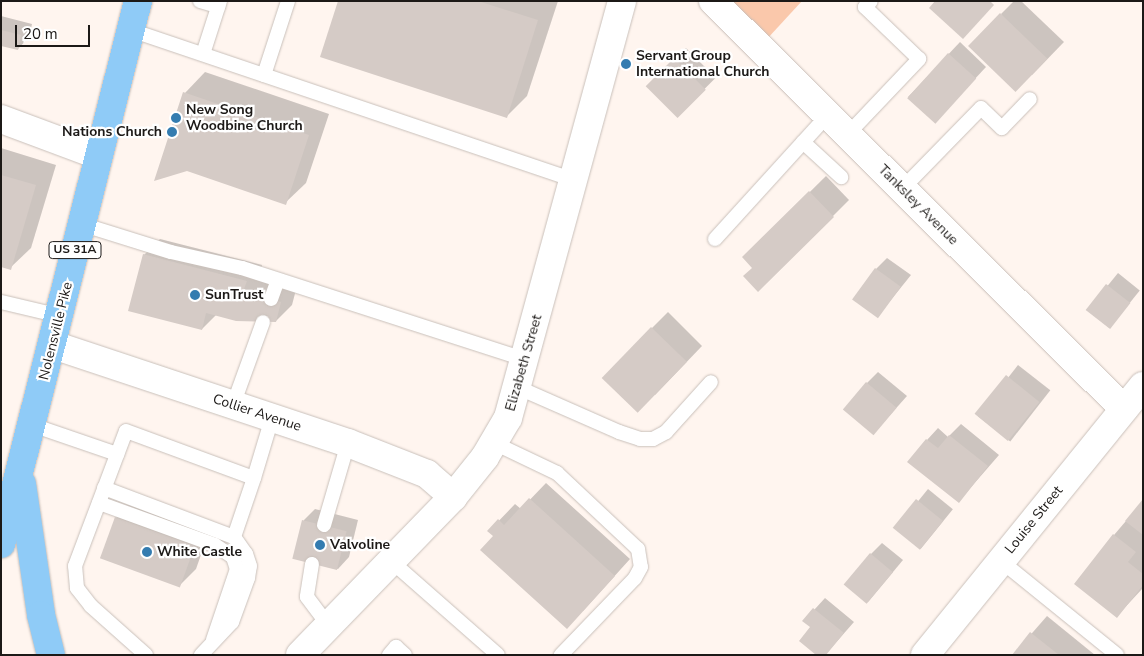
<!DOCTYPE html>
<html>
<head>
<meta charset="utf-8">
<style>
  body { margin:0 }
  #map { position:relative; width:1144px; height:656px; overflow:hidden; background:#fff5ef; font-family:"Nunito Sans",sans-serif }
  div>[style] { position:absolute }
  .green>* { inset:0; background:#fac8ab }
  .shadow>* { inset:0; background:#0003; transform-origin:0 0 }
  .building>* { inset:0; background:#d5cbc6; transform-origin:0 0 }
  .roads { filter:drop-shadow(0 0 1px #c9c0ba) drop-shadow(0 0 1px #c9c0ba) }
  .service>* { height:14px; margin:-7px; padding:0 7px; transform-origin:7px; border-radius:7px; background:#fff }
  .minor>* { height:28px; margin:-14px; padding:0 14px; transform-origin:14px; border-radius:14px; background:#fff }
  .primary>* { height:28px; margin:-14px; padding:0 14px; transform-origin:14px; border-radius:14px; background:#8fcbf7 }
  .dots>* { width:14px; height:14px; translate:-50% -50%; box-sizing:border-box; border:2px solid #fff; border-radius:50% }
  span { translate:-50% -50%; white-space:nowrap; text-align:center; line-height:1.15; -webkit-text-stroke:4.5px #fff; paint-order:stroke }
  .shield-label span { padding:1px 4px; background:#fff; border:1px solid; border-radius:4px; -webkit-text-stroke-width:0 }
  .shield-label { font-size:12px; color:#1c1917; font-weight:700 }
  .poi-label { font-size:14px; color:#1c1917; font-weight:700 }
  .left { translate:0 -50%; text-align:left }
  .right { translate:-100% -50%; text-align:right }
  .street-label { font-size:14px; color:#1c1917 }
  .frame { position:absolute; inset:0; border:2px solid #1c1917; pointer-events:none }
  .scale { position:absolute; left:15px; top:25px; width:75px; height:22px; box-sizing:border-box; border:2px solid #1c1917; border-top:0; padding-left:6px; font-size:15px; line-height:18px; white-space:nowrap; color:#1c1917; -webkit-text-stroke:4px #fff; paint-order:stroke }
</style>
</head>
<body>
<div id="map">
  <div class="green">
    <div style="clip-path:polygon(730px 1px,802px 1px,767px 39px)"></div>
  </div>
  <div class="shadow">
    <div style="clip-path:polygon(339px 1px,558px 1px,527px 96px,507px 116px)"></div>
    <div style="clip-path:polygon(1014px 1px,1021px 1px,1064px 42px,1032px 75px,1001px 14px)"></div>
    <div style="clip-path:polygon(1px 16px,32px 24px,29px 37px,18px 49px,1px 45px)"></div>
    <div style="clip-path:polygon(960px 42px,986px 67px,945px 111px,908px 97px)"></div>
    <div style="left:686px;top:48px;width:42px;height:54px;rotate:45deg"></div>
    <div style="clip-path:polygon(205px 72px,329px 114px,306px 183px,285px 203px,185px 93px)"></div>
    <div style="clip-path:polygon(1px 148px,56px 165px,31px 248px,10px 268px,1px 265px)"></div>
    <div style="clip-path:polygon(826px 176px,849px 200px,833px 216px,754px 268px,744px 257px)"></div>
    <div style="clip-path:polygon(160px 239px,262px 265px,259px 276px,297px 286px,292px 305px,276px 321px,216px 315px,202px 329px,144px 255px)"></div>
    <div style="clip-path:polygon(887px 258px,911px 275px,878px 316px,876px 269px)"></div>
    <div style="left:1118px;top:273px;width:28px;height:48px;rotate:39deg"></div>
    <div style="clip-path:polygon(668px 312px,702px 346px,655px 395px,652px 328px)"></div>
    <div style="left:1018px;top:365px;width:41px;height:65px;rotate:38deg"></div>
    <div style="clip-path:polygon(878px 372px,907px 396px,874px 433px,867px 383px)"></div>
    <div style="clip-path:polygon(961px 424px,999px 455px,959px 501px,927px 440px,938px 428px,948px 437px)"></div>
    <div style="clip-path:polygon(546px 483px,630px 559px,583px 611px,489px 531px,515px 504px,521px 509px)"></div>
    <div style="left:928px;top:489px;width:32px;height:51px;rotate:39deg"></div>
    <div style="clip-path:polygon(132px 501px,210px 529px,196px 569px,179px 586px,116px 517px)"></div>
    <div style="clip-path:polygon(1143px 501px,1143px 588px,1117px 616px,1114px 535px)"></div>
    <div style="clip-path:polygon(315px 509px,358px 520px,349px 557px,338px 569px,294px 558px,304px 520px)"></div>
    <div style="clip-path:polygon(882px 543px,903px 560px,868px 602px,871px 554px)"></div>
    <div style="clip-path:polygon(825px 598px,854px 622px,825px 655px,812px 627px,804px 621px)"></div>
    <div style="clip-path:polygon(1047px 616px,1095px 655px,1013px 655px)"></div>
  </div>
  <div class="building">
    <div style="clip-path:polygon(338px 1px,478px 1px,538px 20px,507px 118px,320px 57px)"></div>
    <div style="clip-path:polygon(935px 1px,990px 1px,994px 5px,963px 39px,929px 8px)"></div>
    <div style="left:1000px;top:13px;width:66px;height:46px;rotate:44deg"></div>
    <div style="clip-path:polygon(1px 30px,21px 35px,18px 50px,1px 46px)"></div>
    <div style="left:948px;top:53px;width:38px;height:61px;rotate:42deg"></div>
    <div style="left:674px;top:58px;width:45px;height:40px;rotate:45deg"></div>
    <div style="clip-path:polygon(183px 92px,309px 135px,286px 205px,187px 171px,154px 181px)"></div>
    <div style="clip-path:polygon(1px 175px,36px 185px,11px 270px,1px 267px)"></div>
    <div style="clip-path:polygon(809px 191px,834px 217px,758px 292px,743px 276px,752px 268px,742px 257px)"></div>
    <div style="clip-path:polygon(143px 254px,247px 281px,243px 292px,281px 302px,276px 322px,236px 321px,206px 313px,202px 330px,128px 311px)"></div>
    <div style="left:875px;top:268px;width:32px;height:39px;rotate:36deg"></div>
    <div style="left:1106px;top:284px;width:31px;height:33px;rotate:38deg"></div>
    <div style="left:651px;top:327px;width:50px;height:71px;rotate:44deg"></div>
    <div style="left:1006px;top:375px;width:43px;height:50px;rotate:39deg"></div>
    <div style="left:866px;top:382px;width:40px;height:36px;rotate:40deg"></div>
    <div style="clip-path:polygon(949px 435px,988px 466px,959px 503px,907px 462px,926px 439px,938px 448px)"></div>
    <div style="clip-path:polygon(529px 498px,615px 576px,567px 629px,480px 550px,493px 536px,487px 531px,498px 519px,504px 525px)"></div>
    <div style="left:916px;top:499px;width:35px;height:37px;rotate:39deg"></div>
    <div style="clip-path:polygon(1143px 499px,1143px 535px,1125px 521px)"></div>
    <div style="left:115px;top:517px;width:85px;height:44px;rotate:20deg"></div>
    <div style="left:302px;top:520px;width:46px;height:40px;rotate:14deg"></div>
    <div style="clip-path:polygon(1113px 534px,1136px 552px,1128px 562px,1143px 574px,1143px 585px,1117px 618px,1074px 584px)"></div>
    <div style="left:870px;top:553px;width:30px;height:41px;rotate:40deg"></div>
    <div style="clip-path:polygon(813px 608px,844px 633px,826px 655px,816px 655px,799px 641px,810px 627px,802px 621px)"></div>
    <div style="clip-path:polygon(1030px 632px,1059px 655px,1012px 655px)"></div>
  </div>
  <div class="roads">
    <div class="service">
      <div style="left:200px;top:1px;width:19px;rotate:16deg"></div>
      <div style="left:131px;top:30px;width:465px;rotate:18.7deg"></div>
      <div style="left:203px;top:54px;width:56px;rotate:-72.2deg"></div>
      <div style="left:264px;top:75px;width:78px;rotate:-72deg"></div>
      <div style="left:847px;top:135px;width:105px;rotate:-46.5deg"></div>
      <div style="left:919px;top:59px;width:75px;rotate:-136.1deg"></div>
      <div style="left:865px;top:7px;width:8px;rotate:-45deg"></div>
      <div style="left:803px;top:142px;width:52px;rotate:42.6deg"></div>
      <div style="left:902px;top:189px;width:113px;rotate:-45.7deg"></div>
      <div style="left:981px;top:108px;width:29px;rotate:44deg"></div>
      <div style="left:1002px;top:128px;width:40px;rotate:-46deg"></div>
      <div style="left:81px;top:224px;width:94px;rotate:17.3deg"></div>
      <div style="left:171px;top:252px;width:73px;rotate:12.7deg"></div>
      <div style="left:242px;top:268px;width:299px;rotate:17.9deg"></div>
      <div style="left:715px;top:239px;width:168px;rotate:-47.7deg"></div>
      <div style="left:271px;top:299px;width:20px;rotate:-70deg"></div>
      <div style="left:1px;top:302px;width:61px;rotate:13.3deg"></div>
      <div style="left:519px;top:388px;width:109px;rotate:23.7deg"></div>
      <div style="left:619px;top:432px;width:22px;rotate:18deg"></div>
      <div style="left:640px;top:439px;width:13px"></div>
      <div style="left:653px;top:439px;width:15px;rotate:-28deg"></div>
      <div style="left:666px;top:432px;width:67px;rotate:-48deg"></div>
      <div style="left:233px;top:405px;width:88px;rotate:-70.1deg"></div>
      <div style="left:32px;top:425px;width:90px;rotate:18.8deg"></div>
      <div style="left:494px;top:443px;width:70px;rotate:25.5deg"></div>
      <div style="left:557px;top:473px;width:111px;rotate:43.2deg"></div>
      <div style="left:638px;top:549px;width:18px;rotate:81deg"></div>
      <div style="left:641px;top:567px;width:13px;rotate:119deg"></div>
      <div style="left:635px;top:578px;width:107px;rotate:133.9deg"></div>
      <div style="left:104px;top:488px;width:139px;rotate:20.7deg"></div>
      <div style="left:99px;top:503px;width:123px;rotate:19.9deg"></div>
      <div style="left:215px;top:545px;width:22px;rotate:34deg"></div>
      <div style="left:233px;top:557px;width:13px;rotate:72deg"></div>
      <div style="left:237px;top:569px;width:75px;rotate:108.7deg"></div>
      <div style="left:324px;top:525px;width:85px;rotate:-73.7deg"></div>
      <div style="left:391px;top:561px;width:142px;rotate:41.3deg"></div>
      <div style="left:1001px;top:561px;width:149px;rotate:39deg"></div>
      <div style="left:312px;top:564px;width:33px;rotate:99deg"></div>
      <div style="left:307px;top:597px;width:35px;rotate:53deg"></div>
      <div style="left:146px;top:655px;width:74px;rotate:-138.3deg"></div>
      <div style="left:91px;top:606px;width:23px;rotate:-128deg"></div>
      <div style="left:77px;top:588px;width:22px;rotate:-95deg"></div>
      <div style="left:75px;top:566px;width:144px;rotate:-69.3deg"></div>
      <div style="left:126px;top:431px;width:136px;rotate:20.2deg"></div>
      <div style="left:254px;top:478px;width:63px;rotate:-73.3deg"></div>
      <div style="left:201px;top:655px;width:45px;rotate:-46.8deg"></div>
      <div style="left:232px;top:622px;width:47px;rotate:-70deg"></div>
      <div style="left:248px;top:578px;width:12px;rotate:-81deg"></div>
      <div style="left:250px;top:566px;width:13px;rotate:-108deg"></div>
      <div style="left:246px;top:554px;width:21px;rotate:-125deg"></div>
      <div style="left:234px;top:537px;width:62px;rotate:-71.3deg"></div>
      <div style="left:389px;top:655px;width:11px;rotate:-49deg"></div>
      <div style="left:396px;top:647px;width:12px;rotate:42deg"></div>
    </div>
    <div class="minor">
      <div style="left:713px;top:1px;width:579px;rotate:44.79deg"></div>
      <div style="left:1px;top:119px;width:103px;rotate:20.4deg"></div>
      <div style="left:53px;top:345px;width:311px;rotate:18.4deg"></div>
      <div style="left:348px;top:443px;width:85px;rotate:21.4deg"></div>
      <div style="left:427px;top:474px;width:35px;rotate:41deg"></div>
      <div style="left:300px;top:655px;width:220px;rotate:-45.9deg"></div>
      <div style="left:453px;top:497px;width:51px;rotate:-51.3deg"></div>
      <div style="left:485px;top:457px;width:45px;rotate:-59.5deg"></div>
      <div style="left:508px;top:418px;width:432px;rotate:-74.7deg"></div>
      <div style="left:925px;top:655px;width:346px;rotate:-51deg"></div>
    </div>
    <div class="primary">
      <div style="left:22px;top:484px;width:132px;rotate:81.7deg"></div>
      <div style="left:41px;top:615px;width:41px;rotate:76deg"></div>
      <div style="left:1px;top:544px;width:560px;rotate:-75.84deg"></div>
    </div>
  </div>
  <div class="dots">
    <div style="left:626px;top:64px;background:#347cb0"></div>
    <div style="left:176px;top:118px;background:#347cb0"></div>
    <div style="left:172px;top:132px;background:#347cb0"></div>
    <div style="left:195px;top:295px;background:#347cb0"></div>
    <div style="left:320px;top:545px;background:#347cb0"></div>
    <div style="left:147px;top:552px;background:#347cb0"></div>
  </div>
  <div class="shield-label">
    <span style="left:75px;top:250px">US 31A</span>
  </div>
  <div class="poi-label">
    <span class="left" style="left:636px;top:64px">Servant Group<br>International Church</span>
    <span class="left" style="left:186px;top:118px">New Song<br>Woodbine Church</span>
    <span class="right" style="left:162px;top:132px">Nations Church</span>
    <span class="left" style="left:205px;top:295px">SunTrust</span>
    <span class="left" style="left:330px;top:545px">Valvoline</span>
    <span class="left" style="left:157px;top:552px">White Castle</span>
  </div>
  <div class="street-label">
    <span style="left:918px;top:205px;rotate:45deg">Tanksley Avenue</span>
    <span style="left:56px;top:331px;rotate:-76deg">Nolensville Pike</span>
    <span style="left:524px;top:363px;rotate:-74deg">Elizabeth Street</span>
    <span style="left:257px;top:413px;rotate:18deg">Collier Avenue</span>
    <span style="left:1034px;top:520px;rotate:-51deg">Louise Street</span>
  </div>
  <div class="frame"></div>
  <div class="scale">20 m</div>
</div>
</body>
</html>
